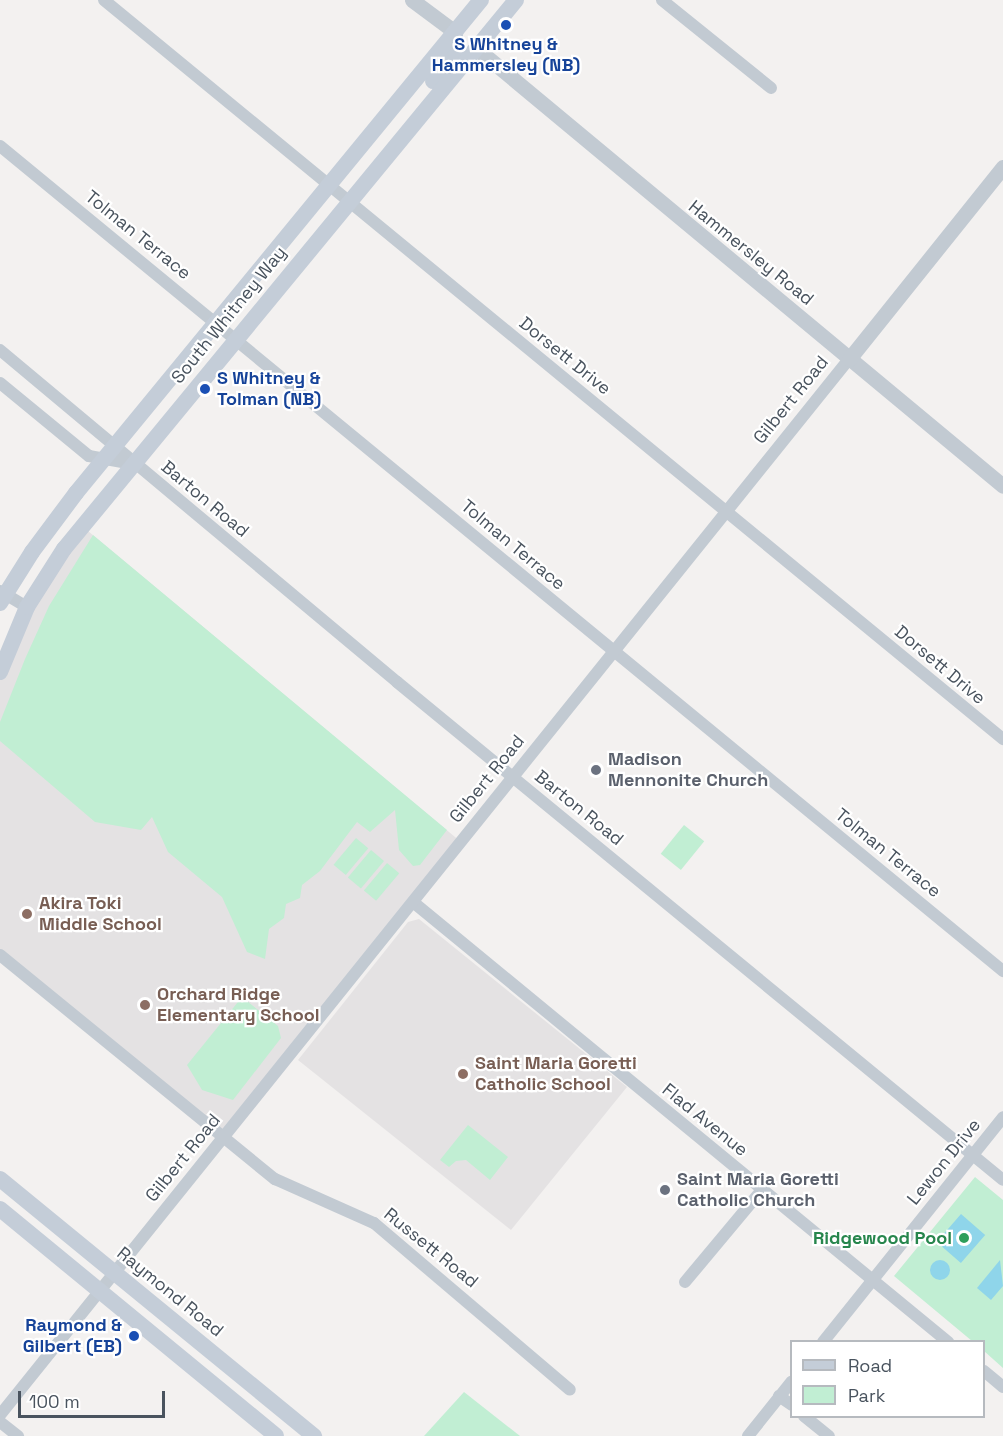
<!DOCTYPE html>
<html>
<head>
<meta charset="utf-8">
<style>
  body { margin:0 }
  #map { position:relative; width:1003px; height:1436px; overflow:hidden; background:#f3f1f0; font-family:"Space Grotesk",sans-serif }
  div>[style] { position:absolute }
  .education>* { inset:0; background:#e4e2e3 }
  .green>* { inset:0; background:#c1eed3; transform-origin:0 0 }
  .water>* { inset:0; background:#8fd5ea; transform-origin:0 0 }
  .round { border-radius:50% }
  .minor>* { height:12px; margin:-6px; padding:0 6px; transform-origin:6px; border-radius:6px; background:#c2cad2 }
  .tertiary>* { height:15px; margin:-7.5px; padding:0 7.5px; transform-origin:7.5px; border-radius:7.5px; background:#c2cad2 }
  .secondary>* { height:16px; margin:-8px; padding:0 8px; transform-origin:8px; border-radius:8px; background:#c4cdd8 }
  .dots>* { width:16px; height:16px; translate:-50% -50%; box-sizing:border-box; border:3px solid #fff; border-radius:50% }
  span { translate:-50% -50%; white-space:nowrap; text-align:center; line-height:1.15; -webkit-text-stroke:4.5px #fff; paint-order:stroke }
  .transit-label { font-size:18px; color:#164399; font-weight:700 }
  .left { translate:0 -50%; text-align:left }
  .right { translate:-100% -50%; text-align:right }
  .street-label { font-size:18px; color:#49535e }
  .worship-label { font-size:18px; color:#5b616d; font-weight:700 }
  .education-label { font-size:18px; color:#785e54; font-weight:700 }
  .leisure-label { font-size:18px; color:#27864d; font-weight:700 }
  .legend { position:absolute; left:790px; top:1340px; width:195px; height:78px; box-sizing:border-box; background:#fff; border:2px solid #b6babf; margin:0; padding:8px 10px; list-style:none; font-size:18px; color:#49535e }
  .legend li { display:flex; align-items:center; gap:12px; height:30px }
  .legend b { width:30px; border:2px solid #b6babf }
  .scale { position:absolute; left:18px; top:1391px; width:147px; height:27px; box-sizing:border-box; border:3px solid #49535e; border-top:0; padding-left:8px; font-size:18px; line-height:21px; white-space:nowrap; color:#49535e; -webkit-text-stroke:4px #fff; paint-order:stroke }
</style>
</head>
<body>
<div id="map">
  <div class="education">
    <div style="clip-path:polygon(82px 526px,461px 842px,223px 1139px,0 955px,0 672px,26px 607px)"></div>
    <div style="clip-path:polygon(419px 919px,627px 1087px,511px 1230px,298px 1060px,408px 922px)"></div>
  </div>
  <div class="green">
    <div style="clip-path:polygon(93px 535px,447px 830px,420px 865px,413px 866px,399px 850px,395px 810px,370px 832px,357px 822px,320px 871px,302px 885px,300px 898px,286px 904px,284px 918px,269px 929px,265px 959px,247px 952px,222px 897px,168px 852px,152px 817px,141px 830px,95px 822px,0 741px,0 722px,25px 659px,49px 606px)"></div>
    <div style="left:684px;top:825px;width:26px;height:37px;rotate:39deg"></div>
    <div style="left:356px;top:838px;width:16px;height:35px;rotate:40deg"></div>
    <div style="left:371px;top:850px;width:17px;height:36px;rotate:40deg"></div>
    <div style="left:387px;top:863px;width:16px;height:36px;rotate:40deg"></div>
    <div style="clip-path:polygon(242px 997px,278px 1026px,281px 1038px,233px 1100px,202px 1090px,187px 1065px)"></div>
    <div style="clip-path:polygon(468px 1125px,508px 1157px,490px 1180px,466px 1160px,456px 1161px,449px 1167px,440px 1160px)"></div>
    <div style="clip-path:polygon(975px 1177px,1003px 1200px,1003px 1368px,984px 1351px,984px 1342px,972px 1341px,894px 1276px)"></div>
    <div style="clip-path:polygon(464px 1392px,520px 1436px,424px 1436px)"></div>
  </div>
  <div class="water">
    <div style="left:961px;top:1214px;width:32px;height:37px;rotate:41deg"></div>
    <div class="round" style="left:930px;top:1260px;width:20px;height:20px"></div>
    <div style="clip-path:polygon(1000px 1260px,1003px 1286px,991px 1300px,977px 1288px)"></div>
  </div>
  <div class="minor">
    <div style="left:104px;top:0;width:1164px;rotate:39.42deg"></div>
    <div style="left:662px;top:0;width:140px;rotate:38.9deg"></div>
    <div style="left:0;top:146px;width:1299px;rotate:39.44deg"></div>
    <div style="left:0;top:350px;width:518px;rotate:39.9deg"></div>
    <div style="left:397px;top:682px;width:784px;rotate:39.41deg"></div>
    <div style="left:0;top:383px;width:115px;rotate:39.4deg"></div>
    <div style="left:89px;top:456px;width:45px;rotate:10.3deg"></div>
    <div style="left:0;top:591px;width:31px;rotate:31deg"></div>
    <div style="left:413px;top:902px;width:693px;rotate:39.43deg"></div>
    <div style="left:0;top:955px;width:355px;rotate:39.2deg"></div>
    <div style="left:275px;top:1179px;width:108px;rotate:24deg"></div>
    <div style="left:374px;top:1223px;width:257px;rotate:40.4deg"></div>
    <div style="left:685px;top:1282px;width:120px;rotate:-50.1deg"></div>
    <div style="left:823px;top:1342px;width:288px;rotate:-51.3deg"></div>
    <div style="left:984px;top:1371px;width:25px;rotate:40deg"></div>
    <div style="left:779px;top:1396px;width:16px;rotate:35deg"></div>
    <div style="left:0;top:1415px;width:1355px;rotate:-51.2deg"></div>
    <div style="left:804px;top:1416px;width:32px;rotate:39deg"></div>
    <div style="left:0;top:1422px;width:23px;rotate:38deg"></div>
    <div style="left:748px;top:1436px;width:70px;rotate:-51.3deg"></div>
  </div>
  <div class="tertiary">
    <div style="left:412px;top:0;width:54px;rotate:36.7deg"></div>
    <div style="left:476px;top:48px;width:685px;rotate:39.73deg"></div>
    <div style="left:849px;top:359px;width:246px;rotate:-51.3deg"></div>
  </div>
  <div class="secondary">
    <div style="left:433px;top:81px;width:37px;rotate:-54deg"></div>
    <div style="left:455px;top:51px;width:19px;rotate:-90deg"></div>
    <div style="left:0;top:603px;width:60px;rotate:-57.9deg"></div>
    <div style="left:32px;top:552px;width:74px;rotate:-53.3deg"></div>
    <div style="left:76px;top:493px;width:638px;rotate:-50.6deg"></div>
    <div style="left:0;top:672px;width:70px;rotate:-67.4deg"></div>
    <div style="left:27px;top:607px;width:69px;rotate:-57.5deg"></div>
    <div style="left:64px;top:549px;width:711px;rotate:-50.53deg"></div>
    <div style="left:0;top:1179px;width:406px;rotate:39.3deg"></div>
    <div style="left:0;top:1209px;width:357px;rotate:39.4deg"></div>
  </div>
  <div class="dots">
    <div style="left:506px;top:25px;background:#1a4fb4"></div>
    <div style="left:205px;top:389px;background:#1a4fb4"></div>
    <div style="left:596px;top:770px;background:#6b7280"></div>
    <div style="left:27px;top:914px;background:#8d6e63"></div>
    <div style="left:145px;top:1005px;background:#8d6e63"></div>
    <div style="left:463px;top:1074px;background:#8d6e63"></div>
    <div style="left:665px;top:1190px;background:#6b7280"></div>
    <div style="left:964px;top:1238px;background:#2e9e5b"></div>
    <div style="left:134px;top:1336px;background:#1a4fb4"></div>
  </div>
  <div class="transit-label">
    <span style="left:506px;top:55px">S Whitney &amp;<br>Hammersley (NB)</span>
    <span class="left" style="left:217px;top:389px">S Whitney &amp;<br>Tolman (NB)</span>
    <span class="right" style="left:122px;top:1336px">Raymond &amp;<br>Gilbert (EB)</span>
  </div>
  <div class="street-label">
    <span style="left:138px;top:235px;rotate:39deg">Tolman Terrace</span>
    <span style="left:751px;top:253px;rotate:39deg">Hammersley Road</span>
    <span style="left:229px;top:315px;rotate:-51deg">South Whitney Way</span>
    <span style="left:565px;top:356px;rotate:39deg">Dorsett Drive</span>
    <span style="left:791px;top:400px;rotate:-51deg">Gilbert Road</span>
    <span style="left:205px;top:499px;rotate:40deg">Barton Road</span>
    <span style="left:513px;top:545px;rotate:40deg">Tolman Terrace</span>
    <span style="left:940px;top:665px;rotate:40deg">Dorsett Drive</span>
    <span style="left:487px;top:779px;rotate:-51deg">Gilbert Road</span>
    <span style="left:579px;top:808px;rotate:39deg">Barton Road</span>
    <span style="left:888px;top:853px;rotate:39deg">Tolman Terrace</span>
    <span style="left:705px;top:1120px;rotate:39deg">Flad Avenue</span>
    <span style="left:183px;top:1158px;rotate:-51deg">Gilbert Road</span>
    <span style="left:944px;top:1162px;rotate:-51deg">Lewon Drive</span>
    <span style="left:431px;top:1248px;rotate:39deg">Russett Road</span>
    <span style="left:170px;top:1292px;rotate:39deg">Raymond Road</span>
  </div>
  <div class="worship-label">
    <span class="left" style="left:608px;top:770px">Madison<br>Mennonite Church</span>
    <span class="left" style="left:677px;top:1190px">Saint Maria Goretti<br>Catholic Church</span>
  </div>
  <div class="education-label">
    <span class="left" style="left:39px;top:914px">Akira Toki<br>Middle School</span>
    <span class="left" style="left:157px;top:1005px">Orchard Ridge<br>Elementary School</span>
    <span class="left" style="left:475px;top:1074px">Saint Maria Goretti<br>Catholic School</span>
  </div>
  <div class="leisure-label">
    <span class="right" style="left:952px;top:1238px">Ridgewood Pool</span>
  </div>
  <ul class="legend">
  <li><b style="height:8px;background:#c4cdd8"></b>Road</li>
  <li><b style="height:16px;background:#c1eed3"></b>Park</li>
  </ul>
  <div class="scale">100 m</div>
</div>
</body>
</html>
